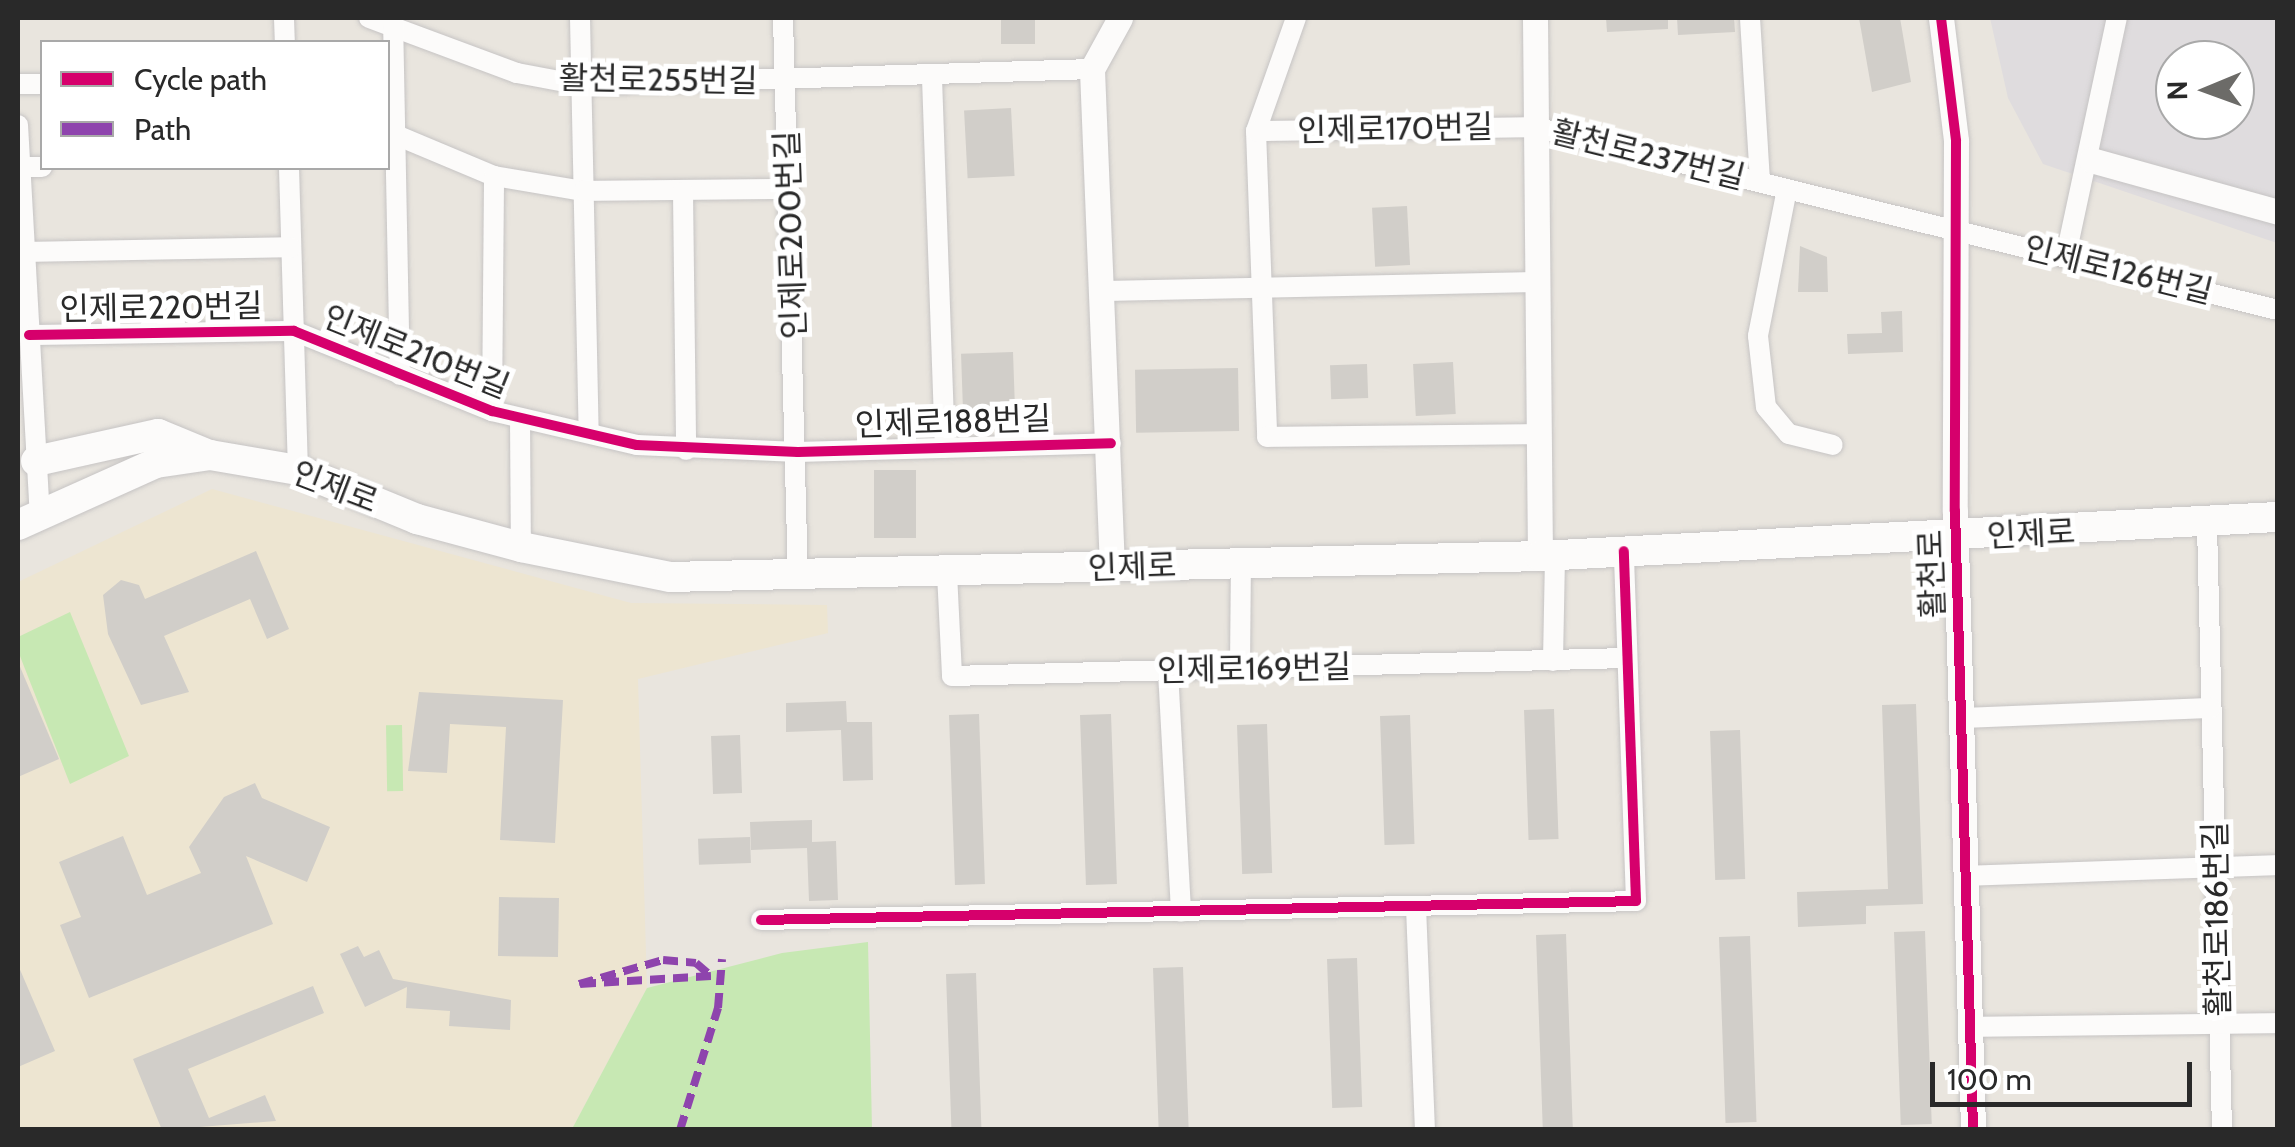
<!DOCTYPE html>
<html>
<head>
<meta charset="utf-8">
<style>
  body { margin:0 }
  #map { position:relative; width:2295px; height:1147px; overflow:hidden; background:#e9e5de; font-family:Cabin,"Noto Sans KR",sans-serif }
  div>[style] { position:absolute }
  .industrial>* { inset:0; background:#dfdcde }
  .education>* { inset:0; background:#ede5d1 }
  .green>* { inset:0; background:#c7e8b3; transform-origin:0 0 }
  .building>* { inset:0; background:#d1cec9; transform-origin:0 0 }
  .roads { filter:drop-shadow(0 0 2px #c6c4c4) drop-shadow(0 0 2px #c6c4c4) }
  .minor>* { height:20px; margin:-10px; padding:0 10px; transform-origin:10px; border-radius:10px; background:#fcfbfa }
  .tertiary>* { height:25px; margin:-12.5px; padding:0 12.5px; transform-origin:12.5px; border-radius:12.5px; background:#fcfbfa }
  .secondary>* { height:30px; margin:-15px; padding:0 15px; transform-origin:15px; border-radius:15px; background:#fcfbfa }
  .quiet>* { height:8px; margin-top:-4px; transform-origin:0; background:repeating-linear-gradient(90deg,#8e44ad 0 15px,transparent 0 23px) }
  .cycleway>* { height:10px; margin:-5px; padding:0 5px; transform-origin:5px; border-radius:5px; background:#d6006c }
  span { translate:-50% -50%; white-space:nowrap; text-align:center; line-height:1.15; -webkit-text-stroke:10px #fff; paint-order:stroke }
  .street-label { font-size:32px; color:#292929 }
  .frame { position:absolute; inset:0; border:20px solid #292929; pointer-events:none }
  .legend { position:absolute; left:40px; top:40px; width:350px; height:130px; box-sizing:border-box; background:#fff; border:2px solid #a9a9a9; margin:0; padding:12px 18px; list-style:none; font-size:30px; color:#292929 }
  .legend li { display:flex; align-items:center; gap:20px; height:50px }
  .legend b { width:50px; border:2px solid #a9a9a9 }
  .north { position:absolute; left:2155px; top:40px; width:100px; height:100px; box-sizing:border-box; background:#fff; border:2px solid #a9a9a9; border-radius:50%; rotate:269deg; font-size:28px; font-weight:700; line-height:40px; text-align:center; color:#292929 }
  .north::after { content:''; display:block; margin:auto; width:35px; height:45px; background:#6c6b68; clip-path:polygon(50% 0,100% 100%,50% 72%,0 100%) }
  .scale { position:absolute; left:1930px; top:1062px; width:262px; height:45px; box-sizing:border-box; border:5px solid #292929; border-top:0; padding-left:12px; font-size:30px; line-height:35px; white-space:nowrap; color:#292929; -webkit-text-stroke:8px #fff; paint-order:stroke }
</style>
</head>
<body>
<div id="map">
  <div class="industrial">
    <div style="clip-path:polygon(evenodd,1990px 18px,2277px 18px,2277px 243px,2043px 164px,2008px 98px,1990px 18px,2175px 60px,2235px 60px,2235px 120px,2175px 120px,2175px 60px)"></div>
  </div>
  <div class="education">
    <div style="clip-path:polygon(212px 489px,631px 603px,827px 605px,828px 633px,638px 679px,647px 988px,572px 1129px,18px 1130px,18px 582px)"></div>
  </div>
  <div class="green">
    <div style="clip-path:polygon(70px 612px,129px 756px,70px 784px,18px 651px,18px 637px)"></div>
    <div style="left:402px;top:725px;width:66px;height:16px;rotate:89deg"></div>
    <div style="clip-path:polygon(868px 942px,872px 1129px,572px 1129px,647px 988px,782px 953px)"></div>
  </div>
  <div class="building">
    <div style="left:1001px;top:18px;width:34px;height:26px"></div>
    <div style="clip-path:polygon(1606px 18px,1668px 18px,1668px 29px,1607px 32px)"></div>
    <div style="clip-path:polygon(1677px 18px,1734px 18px,1735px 32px,1678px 35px)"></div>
    <div style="clip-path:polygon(1859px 18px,1900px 18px,1911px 82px,1872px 92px)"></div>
    <div style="left:1011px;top:108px;width:68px;height:47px;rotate:87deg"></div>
    <div style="left:1407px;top:206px;width:59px;height:35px;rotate:87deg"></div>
    <div style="clip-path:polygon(1800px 246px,1827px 257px,1828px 292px,1798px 292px)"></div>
    <div style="clip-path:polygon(1902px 311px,1903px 352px,1848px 354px,1847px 334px,1882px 333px,1881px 312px)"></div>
    <div style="left:1013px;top:352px;width:78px;height:52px;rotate:88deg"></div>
    <div style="left:1453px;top:362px;width:52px;height:40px;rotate:87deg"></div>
    <div style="left:1367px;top:364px;width:34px;height:37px;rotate:88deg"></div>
    <div style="left:1238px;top:368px;width:63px;height:103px;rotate:89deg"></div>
    <div style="left:874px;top:470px;width:42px;height:68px"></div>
    <div style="clip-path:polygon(256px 551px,289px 629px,267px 639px,250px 599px,164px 636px,189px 692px,141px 705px,108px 634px,103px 595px,121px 580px,139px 585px,145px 599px)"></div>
    <div style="clip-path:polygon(18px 662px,59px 759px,18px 777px)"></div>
    <div style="clip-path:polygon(419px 692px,563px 700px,555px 843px,500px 840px,506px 727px,450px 724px,447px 773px,408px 771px)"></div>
    <div style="clip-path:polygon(846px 701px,847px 722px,872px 722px,873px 780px,843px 781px,841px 730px,786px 732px,786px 703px)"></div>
    <div style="clip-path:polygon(1916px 704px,1923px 904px,1866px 906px,1866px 924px,1798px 927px,1797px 892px,1888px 889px,1882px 705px)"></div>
    <div style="left:1554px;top:709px;width:130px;height:30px;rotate:88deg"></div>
    <div style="left:979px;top:714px;width:170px;height:30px;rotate:88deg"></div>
    <div style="left:1111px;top:714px;width:170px;height:31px;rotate:88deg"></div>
    <div style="left:1410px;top:715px;width:129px;height:30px;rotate:88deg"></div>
    <div style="left:1267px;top:724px;width:149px;height:30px;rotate:88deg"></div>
    <div style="left:1740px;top:730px;width:149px;height:30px;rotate:88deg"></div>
    <div style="left:740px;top:735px;width:58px;height:29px;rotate:88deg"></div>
    <div style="clip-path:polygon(255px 783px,262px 798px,330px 827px,307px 882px,246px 856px,273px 924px,89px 998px,60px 925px,81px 917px,59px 862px,123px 836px,147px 895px,201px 873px,189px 847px,224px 797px)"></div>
    <div style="clip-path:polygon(812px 820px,812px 842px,836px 841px,838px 900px,809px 901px,807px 848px,751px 850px,750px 822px)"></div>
    <div style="left:750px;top:837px;width:26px;height:52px;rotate:88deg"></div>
    <div style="left:499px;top:897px;width:60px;height:59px;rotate:1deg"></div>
    <div style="left:1925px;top:931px;width:193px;height:31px;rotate:88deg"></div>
    <div style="left:1566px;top:934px;width:196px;height:30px;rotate:88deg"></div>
    <div style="left:1750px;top:936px;width:186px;height:31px;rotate:88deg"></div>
    <div style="clip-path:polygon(358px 946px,364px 957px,379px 950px,393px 979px,511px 1000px,510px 1030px,449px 1026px,450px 1011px,406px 1008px,407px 987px,365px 1007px,340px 954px)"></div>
    <div style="left:1357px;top:958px;width:149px;height:30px;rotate:88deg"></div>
    <div style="clip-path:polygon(18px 965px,55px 1051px,18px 1067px)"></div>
    <div style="left:1183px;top:967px;width:163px;height:30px;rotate:88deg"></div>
    <div style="left:976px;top:973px;width:157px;height:30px;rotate:88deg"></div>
    <div style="clip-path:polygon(313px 986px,324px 1013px,188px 1069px,209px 1118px,265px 1095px,276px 1121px,162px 1130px,133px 1059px)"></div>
  </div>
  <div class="roads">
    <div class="minor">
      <div style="left:284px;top:18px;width:24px;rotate:88deg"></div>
      <div style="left:369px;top:18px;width:158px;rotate:20.4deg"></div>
      <div style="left:517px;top:73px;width:65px;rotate:10.6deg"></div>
      <div style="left:581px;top:85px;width:511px;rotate:-1.79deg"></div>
      <div style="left:393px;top:18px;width:357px;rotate:88.9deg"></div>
      <div style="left:580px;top:18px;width:415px;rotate:88.8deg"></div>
      <div style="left:783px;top:18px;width:561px;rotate:88.47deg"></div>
      <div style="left:1296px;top:18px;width:120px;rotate:109.5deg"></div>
      <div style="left:1256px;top:131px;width:306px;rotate:87.9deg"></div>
      <div style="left:1267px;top:437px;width:272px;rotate:-0.6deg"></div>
      <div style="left:1750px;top:18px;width:164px;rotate:86.5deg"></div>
      <div style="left:932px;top:78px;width:370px;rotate:88deg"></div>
      <div style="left:18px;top:84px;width:24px"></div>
      <div style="left:18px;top:125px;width:391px;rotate:86.8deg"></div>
      <div style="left:1256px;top:131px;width:279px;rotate:-0.8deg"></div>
      <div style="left:1535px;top:127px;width:765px;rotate:13.84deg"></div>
      <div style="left:396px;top:135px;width:106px;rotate:22.7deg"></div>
      <div style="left:494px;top:176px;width:91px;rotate:9.5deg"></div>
      <div style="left:584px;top:191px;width:205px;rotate:-0.6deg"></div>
      <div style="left:20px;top:167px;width:22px"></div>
      <div style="left:289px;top:168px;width:302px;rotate:88.3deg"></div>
      <div style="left:1787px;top:189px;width:150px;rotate:101.2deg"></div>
      <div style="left:1758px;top:336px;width:71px;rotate:83.6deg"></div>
      <div style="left:1766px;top:407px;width:35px;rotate:50deg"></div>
      <div style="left:1789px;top:434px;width:45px;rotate:14deg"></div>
      <div style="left:683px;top:192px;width:258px;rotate:89.3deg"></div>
      <div style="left:18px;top:252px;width:273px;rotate:-1deg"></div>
      <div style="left:2066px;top:255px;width:242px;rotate:-77.9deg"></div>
      <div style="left:1103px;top:291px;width:435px;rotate:-1.2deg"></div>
      <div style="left:29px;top:335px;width:265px;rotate:-0.9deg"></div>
      <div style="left:294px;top:331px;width:214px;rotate:22deg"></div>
      <div style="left:492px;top:411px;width:149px;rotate:13.2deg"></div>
      <div style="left:637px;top:445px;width:161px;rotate:2.5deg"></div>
      <div style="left:798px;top:452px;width:313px;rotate:-1.6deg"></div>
      <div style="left:492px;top:411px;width:235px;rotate:-89.5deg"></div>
      <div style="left:520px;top:419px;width:128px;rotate:89.6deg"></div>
      <div style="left:2207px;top:525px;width:605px;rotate:88.58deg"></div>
      <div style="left:947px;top:573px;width:103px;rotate:87.2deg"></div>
      <div style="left:952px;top:676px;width:675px;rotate:-1.53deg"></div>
      <div style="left:1553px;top:661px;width:106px;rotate:-88.9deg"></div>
      <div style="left:1240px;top:669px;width:106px;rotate:-89.5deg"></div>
      <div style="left:1168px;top:671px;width:241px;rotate:86.9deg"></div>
      <div style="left:1961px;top:718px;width:250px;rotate:-2.3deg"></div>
      <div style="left:1965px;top:876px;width:313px;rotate:-2deg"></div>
      <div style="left:1416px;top:907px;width:223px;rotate:87.7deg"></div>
      <div style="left:761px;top:920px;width:875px;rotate:-1.24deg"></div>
      <div style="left:1636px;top:901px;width:350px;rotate:-92deg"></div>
      <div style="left:1970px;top:1027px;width:308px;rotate:-0.7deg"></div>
    </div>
    <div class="tertiary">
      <div style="left:1535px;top:18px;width:538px;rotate:89.47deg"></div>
      <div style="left:1941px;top:18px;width:124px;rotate:83deg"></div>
      <div style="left:1956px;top:141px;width:370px;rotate:90.2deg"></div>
      <div style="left:1955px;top:511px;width:619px;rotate:88.33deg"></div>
      <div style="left:2091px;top:160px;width:194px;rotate:15.5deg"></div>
      <div style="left:1112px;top:568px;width:499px;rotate:-92.3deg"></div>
      <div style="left:1092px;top:69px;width:58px;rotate:-61.2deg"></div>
    </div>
    <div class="secondary">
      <div style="left:36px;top:461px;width:125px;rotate:-12.5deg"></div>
      <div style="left:158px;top:434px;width:53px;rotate:22.2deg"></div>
      <div style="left:18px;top:525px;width:151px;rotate:-24.2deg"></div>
      <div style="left:156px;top:463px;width:55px;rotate:-8.4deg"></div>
      <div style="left:210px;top:455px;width:89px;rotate:9.7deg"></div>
      <div style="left:298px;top:470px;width:129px;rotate:22.4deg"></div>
      <div style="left:417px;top:519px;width:108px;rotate:15.1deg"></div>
      <div style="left:521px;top:547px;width:152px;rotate:11.4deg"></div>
      <div style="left:670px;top:577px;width:870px;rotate:-1.38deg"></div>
      <div style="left:1540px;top:556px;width:739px;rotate:-3.03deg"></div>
    </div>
  </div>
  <div class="quiet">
    <div style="left:663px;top:960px;width:33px;rotate:5deg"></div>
    <div style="left:696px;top:963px;width:20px;rotate:41deg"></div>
    <div style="left:711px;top:976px;width:132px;rotate:176.5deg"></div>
    <div style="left:579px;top:984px;width:87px;rotate:-15.9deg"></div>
    <div style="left:680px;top:1130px;width:128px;rotate:-72.7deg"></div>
    <div style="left:718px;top:1008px;width:49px;rotate:-85.3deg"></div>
  </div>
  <div class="cycleway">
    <div style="left:1941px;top:18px;width:124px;rotate:83deg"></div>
    <div style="left:1956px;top:141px;width:370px;rotate:90.2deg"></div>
    <div style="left:1955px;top:511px;width:619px;rotate:88.33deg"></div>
    <div style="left:29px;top:335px;width:265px;rotate:-0.9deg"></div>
    <div style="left:294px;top:331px;width:214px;rotate:22deg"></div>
    <div style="left:492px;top:411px;width:149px;rotate:13.2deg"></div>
    <div style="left:637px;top:445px;width:161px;rotate:2.5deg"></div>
    <div style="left:798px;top:452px;width:313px;rotate:-1.6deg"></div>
    <div style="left:761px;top:920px;width:875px;rotate:-1.24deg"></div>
    <div style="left:1636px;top:901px;width:350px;rotate:-92deg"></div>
  </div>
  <div class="street-label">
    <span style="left:658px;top:80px;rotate:1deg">활천로255번길</span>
    <span style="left:1395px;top:129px;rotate:-1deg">인제로170번길</span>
    <span style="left:1648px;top:155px;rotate:14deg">활천로237번길</span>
    <span style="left:791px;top:235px;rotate:-92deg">인제로200번길</span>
    <span style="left:2118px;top:270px;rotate:14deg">인제로126번길</span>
    <span style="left:161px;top:308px;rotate:-1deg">인제로220번길</span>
    <span style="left:416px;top:352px;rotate:22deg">인제로210번길</span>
    <span style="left:953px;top:422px;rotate:-2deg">인제로188번길</span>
    <span style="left:335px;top:487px;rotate:21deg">인제로</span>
    <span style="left:2031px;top:534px;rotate:-3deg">인제로</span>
    <span style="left:1132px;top:567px;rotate:-2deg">인제로</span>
    <span style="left:1932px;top:574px;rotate:-92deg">활천로</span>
    <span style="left:1254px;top:669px;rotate:-1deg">인제로169번길</span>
    <span style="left:2217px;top:919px;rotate:-91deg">활천로186번길</span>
  </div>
  <div class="frame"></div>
  <ul class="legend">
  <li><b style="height:12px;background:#d6006c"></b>Cycle path</li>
  <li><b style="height:12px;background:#8e44ad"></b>Path</li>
  </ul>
  <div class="north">N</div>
  <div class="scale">100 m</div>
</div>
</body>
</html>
